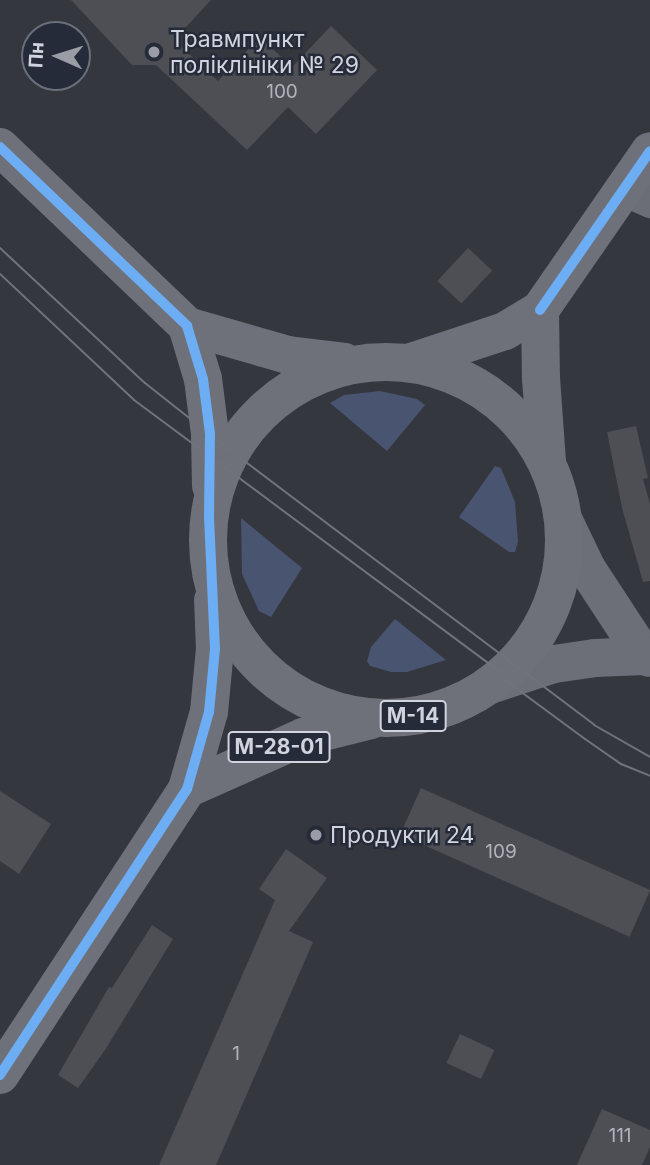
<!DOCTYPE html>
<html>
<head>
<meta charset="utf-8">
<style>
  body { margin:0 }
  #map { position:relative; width:650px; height:1165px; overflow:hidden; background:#35373f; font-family:Inter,sans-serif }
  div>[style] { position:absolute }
  .green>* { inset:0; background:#495471 }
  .building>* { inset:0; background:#4d4f55; transform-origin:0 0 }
  .minor>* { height:33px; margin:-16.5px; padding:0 16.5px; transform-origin:16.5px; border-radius:16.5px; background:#6c6e76 }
  .primary>* { height:38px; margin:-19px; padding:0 19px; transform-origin:19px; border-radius:19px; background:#6c6e78 }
  .trunk>* { height:38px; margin:-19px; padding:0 19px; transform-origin:19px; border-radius:19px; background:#6e717a }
  .trunk>.ring { margin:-19px; padding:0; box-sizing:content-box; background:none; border:38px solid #6e717a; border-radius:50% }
  .tram>* { height:2px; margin:-1px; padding:0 1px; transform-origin:1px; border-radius:1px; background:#71737a }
  .cycleway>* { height:10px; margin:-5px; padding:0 5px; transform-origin:5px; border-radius:5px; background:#6dadf4 }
  .dots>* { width:19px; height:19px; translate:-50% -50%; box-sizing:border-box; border:4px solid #262b39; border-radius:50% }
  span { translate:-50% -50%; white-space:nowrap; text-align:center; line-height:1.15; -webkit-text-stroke:5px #262b39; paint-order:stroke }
  .number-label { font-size:19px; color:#b0b3bc }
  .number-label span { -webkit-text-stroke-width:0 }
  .shield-label span { padding:2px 5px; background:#262b39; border:2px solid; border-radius:5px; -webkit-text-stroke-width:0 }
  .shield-label { font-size:21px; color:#d1d4de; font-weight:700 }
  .poi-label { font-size:23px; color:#d1d4de }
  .left { translate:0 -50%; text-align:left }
  .north { position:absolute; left:21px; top:21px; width:70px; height:70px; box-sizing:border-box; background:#262b39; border:2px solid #6a6f7b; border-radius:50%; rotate:273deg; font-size:19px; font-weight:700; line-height:28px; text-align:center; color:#d1d4de }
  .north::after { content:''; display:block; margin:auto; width:24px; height:32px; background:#9a9da6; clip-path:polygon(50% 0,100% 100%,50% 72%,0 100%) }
</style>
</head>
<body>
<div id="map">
  <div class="green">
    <div style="clip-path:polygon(380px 391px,417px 399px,425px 405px,387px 451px,330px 403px,344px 395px)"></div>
    <div style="clip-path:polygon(495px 466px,501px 468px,515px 502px,518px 542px,515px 552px,509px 552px,459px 517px)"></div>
    <div style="clip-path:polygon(241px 518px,302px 568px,271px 617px,259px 611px,242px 574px)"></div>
    <div style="clip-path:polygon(395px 619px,446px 660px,407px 672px,391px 672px,370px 666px,367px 661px,371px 647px)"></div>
  </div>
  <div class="building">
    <div style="clip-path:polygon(71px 0,211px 0,174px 40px,218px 81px,260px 37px,292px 67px,331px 26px,377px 70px,316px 134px,288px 107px,247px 150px,156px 65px,132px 65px)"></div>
    <div style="left:468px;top:248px;width:33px;height:45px;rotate:43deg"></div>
    <div style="clip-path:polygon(636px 426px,648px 478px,643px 479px,650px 504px,650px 581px,643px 582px,622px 508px,607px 432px)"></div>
    <div style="left:421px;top:788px;width:251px;height:51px;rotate:24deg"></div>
    <div style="clip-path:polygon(0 791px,51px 824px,19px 874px,0 861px)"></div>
    <div style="clip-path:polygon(286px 849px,327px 878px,289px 931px,313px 942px,216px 1165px,159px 1165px,275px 900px,259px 889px)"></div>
    <div style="clip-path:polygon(152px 925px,173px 939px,105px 1050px,78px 1088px,58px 1075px,109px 987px,112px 988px)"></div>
    <div style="left:460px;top:1034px;width:38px;height:32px;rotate:25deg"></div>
    <div style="clip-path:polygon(602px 1109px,650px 1130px,650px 1147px,642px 1165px,577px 1165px)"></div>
  </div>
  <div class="minor">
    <div style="left:623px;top:189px;width:30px;rotate:24deg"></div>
  </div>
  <div class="primary">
    <div style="left:564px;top:521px;width:53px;rotate:64.4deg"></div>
    <div style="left:587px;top:569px;width:104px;rotate:56.8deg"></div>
    <div style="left:493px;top:684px;width:64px;rotate:-18.2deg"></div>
    <div style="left:554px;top:664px;width:41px;rotate:-8.3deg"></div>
    <div style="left:595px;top:658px;width:49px;rotate:-2.3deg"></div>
    <div style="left:644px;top:656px;width:6px;rotate:18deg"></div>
  </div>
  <div class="trunk">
    <div style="left:0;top:147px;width:259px;rotate:43.7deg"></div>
    <div style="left:187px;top:326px;width:55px;rotate:73.2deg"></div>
    <div style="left:203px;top:379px;width:55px;rotate:82.7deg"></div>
    <div style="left:210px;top:434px;width:52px;rotate:88.9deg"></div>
    <div style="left:540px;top:310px;width:68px;rotate:89.2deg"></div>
    <div style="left:541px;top:378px;width:84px;rotate:85.9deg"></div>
    <div style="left:187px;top:326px;width:105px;rotate:16deg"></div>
    <div style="left:288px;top:355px;width:57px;rotate:7deg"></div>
    <div style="left:411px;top:362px;width:99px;rotate:-18.3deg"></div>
    <div style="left:505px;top:331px;width:41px;rotate:-31deg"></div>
    <div style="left:540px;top:310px;width:193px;rotate:-55.3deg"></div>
    <div class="ring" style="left:208px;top:362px;width:318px;height:318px"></div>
    <div style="left:187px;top:789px;width:127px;rotate:-24.1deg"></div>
    <div style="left:303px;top:737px;width:70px;rotate:-14deg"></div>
    <div style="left:0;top:1075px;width:342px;rotate:-56.8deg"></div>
    <div style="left:187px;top:789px;width:80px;rotate:-74.1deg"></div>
    <div style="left:209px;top:712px;width:63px;rotate:-84.6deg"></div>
    <div style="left:215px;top:649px;width:49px;rotate:-92.3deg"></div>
  </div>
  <div class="tram">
    <div style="left:0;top:248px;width:198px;rotate:43deg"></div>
    <div style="left:145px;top:383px;width:110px;rotate:38.3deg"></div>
    <div style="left:231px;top:451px;width:455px;rotate:37deg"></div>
    <div style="left:594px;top:725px;width:64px;rotate:29.7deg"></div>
    <div style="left:0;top:274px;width:184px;rotate:43.2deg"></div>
    <div style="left:134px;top:400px;width:461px;rotate:36.6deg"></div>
    <div style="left:504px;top:675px;width:5px;rotate:79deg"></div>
    <div style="left:505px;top:680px;width:99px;rotate:36.4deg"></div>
    <div style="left:585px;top:739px;width:44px;rotate:34.8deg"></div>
    <div style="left:621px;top:764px;width:31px;rotate:22deg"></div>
  </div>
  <div class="cycleway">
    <div style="left:0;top:147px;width:259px;rotate:43.7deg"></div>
    <div style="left:187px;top:326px;width:55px;rotate:73.2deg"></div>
    <div style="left:203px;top:379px;width:55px;rotate:82.7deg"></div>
    <div style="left:210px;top:434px;width:83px;rotate:90.7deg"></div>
    <div style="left:209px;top:517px;width:132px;rotate:87.4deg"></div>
    <div style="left:215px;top:649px;width:63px;rotate:95.4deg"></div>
    <div style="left:209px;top:712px;width:80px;rotate:105.9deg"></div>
    <div style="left:187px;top:789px;width:342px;rotate:123.2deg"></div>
    <div style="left:540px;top:310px;width:193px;rotate:-55.3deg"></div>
  </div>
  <div class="dots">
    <div style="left:154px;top:52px;background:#9a9da6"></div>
    <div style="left:316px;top:835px;background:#9a9da6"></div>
  </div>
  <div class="number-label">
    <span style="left:282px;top:92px">100</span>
    <span style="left:501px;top:852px">109</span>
    <span style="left:236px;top:1054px">1</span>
    <span style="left:620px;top:1136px">111</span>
  </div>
  <div class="shield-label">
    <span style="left:413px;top:716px">М-14</span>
    <span style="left:279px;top:747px">М-28-01</span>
  </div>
  <div class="poi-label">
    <span class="left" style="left:170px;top:52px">Травмпункт<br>поліклініки № 29</span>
    <span class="left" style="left:330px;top:835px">Продукти 24</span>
  </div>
  <div class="north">Пн</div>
</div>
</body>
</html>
